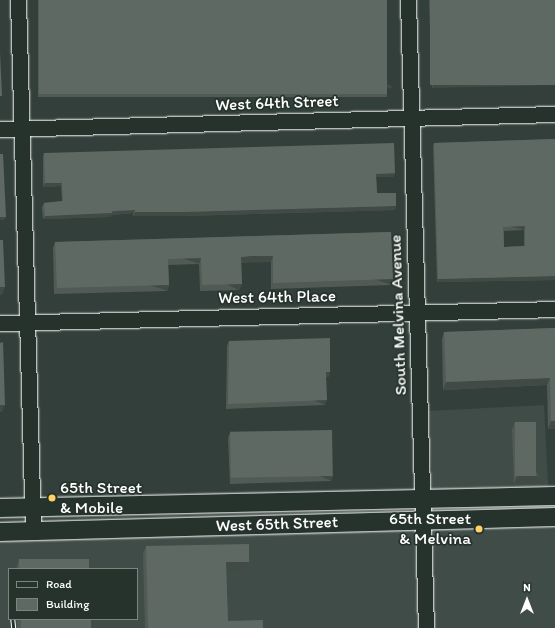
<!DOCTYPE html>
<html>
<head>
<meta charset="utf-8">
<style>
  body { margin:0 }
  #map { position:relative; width:555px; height:628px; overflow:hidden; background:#333f3a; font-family:Itim,sans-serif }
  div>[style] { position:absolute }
  .built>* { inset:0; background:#404c47; transform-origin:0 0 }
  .roads { filter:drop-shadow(0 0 1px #fff) drop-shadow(0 0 1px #fff) }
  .minor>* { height:15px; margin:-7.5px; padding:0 7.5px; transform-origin:7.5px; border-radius:7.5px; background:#26332d }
  .tertiary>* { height:18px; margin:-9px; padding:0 9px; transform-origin:9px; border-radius:9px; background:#26332d }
  .rail>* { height:4.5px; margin-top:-2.25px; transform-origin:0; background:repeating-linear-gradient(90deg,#26332d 0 9px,#fff 0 18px); box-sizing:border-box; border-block:1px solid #fff }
  .wall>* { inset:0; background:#525a56; transform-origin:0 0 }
  .shaded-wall>* { inset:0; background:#424a46; transform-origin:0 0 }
  .building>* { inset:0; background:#5f6964; transform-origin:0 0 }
  .dots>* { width:11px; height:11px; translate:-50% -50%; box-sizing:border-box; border:2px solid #26332d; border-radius:50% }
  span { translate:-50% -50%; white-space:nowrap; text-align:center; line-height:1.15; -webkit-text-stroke:3.5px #26332d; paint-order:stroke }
  .street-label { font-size:17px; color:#fff }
  .poi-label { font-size:17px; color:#fff }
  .left { translate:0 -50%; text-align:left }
  .right { translate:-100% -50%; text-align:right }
  .legend { position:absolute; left:8px; top:568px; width:130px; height:52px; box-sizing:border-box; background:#26332d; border:1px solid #7d8581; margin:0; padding:5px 7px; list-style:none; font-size:12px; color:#fff }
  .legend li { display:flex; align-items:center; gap:8px; height:20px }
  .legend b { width:20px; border:1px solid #7d8581 }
  .north { position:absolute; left:507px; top:580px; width:40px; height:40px; -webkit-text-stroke:3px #26332d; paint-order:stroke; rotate:0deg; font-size:11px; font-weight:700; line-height:16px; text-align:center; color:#fff }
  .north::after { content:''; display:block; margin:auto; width:14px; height:18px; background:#fff; clip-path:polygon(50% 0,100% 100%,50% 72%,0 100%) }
</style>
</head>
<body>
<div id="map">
  <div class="built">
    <div style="left:544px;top:405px;width:85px;height:116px;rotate:87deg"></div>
    <div style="clip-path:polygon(evenodd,555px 522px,555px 628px,0 628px,0 539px,555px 522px,9px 569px,137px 569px,137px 619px,9px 619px,9px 569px)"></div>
  </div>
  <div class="roads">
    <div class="minor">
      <div style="left:18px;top:0;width:531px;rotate:88.38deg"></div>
      <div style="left:408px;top:0;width:628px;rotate:88.36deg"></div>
      <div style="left:0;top:129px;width:555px;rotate:-1.55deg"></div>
      <div style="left:0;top:323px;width:555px;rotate:-1.44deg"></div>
    </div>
    <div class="tertiary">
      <div style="left:0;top:508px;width:555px;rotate:-1.24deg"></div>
      <div style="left:0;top:532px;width:555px;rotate:-1.55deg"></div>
    </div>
  </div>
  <div class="rail">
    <div style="left:13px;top:619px;width:9px;rotate:84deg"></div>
  </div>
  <div class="wall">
    <div style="left:38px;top:0;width:349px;height:97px"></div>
    <div style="clip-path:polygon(429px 0,555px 0,432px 88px)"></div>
    <div style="clip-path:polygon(evenodd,555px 139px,555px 280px,437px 282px,433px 146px,434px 143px,555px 139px,524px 230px,524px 246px,504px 247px,504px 231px,524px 230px)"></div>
    <div style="clip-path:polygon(44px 153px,395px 173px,393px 177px,376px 177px,377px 193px,395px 210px,183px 216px,133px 216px,133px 213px,111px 215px,111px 217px,43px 219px,42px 207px,44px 203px,62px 201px,61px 186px,43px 187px,43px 156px)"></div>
    <div style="clip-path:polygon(391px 232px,393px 279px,391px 285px,271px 289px,271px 262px,249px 262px,241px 263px,242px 284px,239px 290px,200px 291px,199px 264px,168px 265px,169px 285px,167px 291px,54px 294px,53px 248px,55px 242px)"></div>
    <div style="clip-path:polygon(555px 328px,555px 429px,548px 429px,547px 385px,443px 390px,442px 339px,444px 332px)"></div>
    <div style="clip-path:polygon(229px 341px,329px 377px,326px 377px,325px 405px,226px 409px,227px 346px)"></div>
    <div style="clip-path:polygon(515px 422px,538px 476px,535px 484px,514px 484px,512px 430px)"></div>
    <div style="clip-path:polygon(230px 433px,333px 476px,331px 481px,230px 484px,228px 438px)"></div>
    <div style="clip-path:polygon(146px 546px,249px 562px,246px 570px,226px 570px,228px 621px,263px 628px,145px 628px,143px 554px)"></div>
    <div style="clip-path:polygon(19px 560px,89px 569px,16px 569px)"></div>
    <div style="left:17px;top:619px;width:74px;height:9px"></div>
  </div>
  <div class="shaded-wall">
    <div style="clip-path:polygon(555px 81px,555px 85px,432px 88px,433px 85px)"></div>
    <div style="left:392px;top:86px;width:3px;height:350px;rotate:108deg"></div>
    <div style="clip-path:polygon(395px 173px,393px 177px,375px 177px,376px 174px)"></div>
    <div style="clip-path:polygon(45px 183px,62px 183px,61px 186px,43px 187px)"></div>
    <div style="clip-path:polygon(396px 206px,395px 210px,183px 216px,133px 216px,135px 212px)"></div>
    <div style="clip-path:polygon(135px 210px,133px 213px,111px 215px,111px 217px,43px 219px,45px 216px)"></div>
    <div style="clip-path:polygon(0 217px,6px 217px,4px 220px,0 220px)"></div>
    <div style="left:525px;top:226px;width:4px;height:22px;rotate:104deg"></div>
    <div style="clip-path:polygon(251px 256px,273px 256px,271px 262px,238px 263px,241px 257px)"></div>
    <div style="left:201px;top:258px;width:6px;height:33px;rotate:108deg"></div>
    <div style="clip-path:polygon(555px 276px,555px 280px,437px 282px,438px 279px)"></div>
    <div style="left:393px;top:279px;width:6px;height:120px;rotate:108deg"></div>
    <div style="left:242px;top:284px;width:7px;height:40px;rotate:117deg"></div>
    <div style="left:169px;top:285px;width:6px;height:112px;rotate:108deg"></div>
    <div style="clip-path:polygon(0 287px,5px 287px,2px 295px,0 295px)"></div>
    <div style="clip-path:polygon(326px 372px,330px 372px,329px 377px,324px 377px)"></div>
    <div style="clip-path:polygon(550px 378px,547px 385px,443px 390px,446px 382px)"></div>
    <div style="left:327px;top:400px;width:5px;height:99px;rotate:112deg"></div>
    <div style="clip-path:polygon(0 405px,5px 405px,2px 412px,0 412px)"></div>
    <div style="clip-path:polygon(551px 421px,555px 421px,555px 429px,548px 429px)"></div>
    <div style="left:333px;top:476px;width:5px;height:101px;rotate:112deg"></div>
    <div style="clip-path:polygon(517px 476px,538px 476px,535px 484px,514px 484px)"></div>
    <div style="clip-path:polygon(226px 562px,249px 562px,246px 570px,223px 570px)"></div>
  </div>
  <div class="building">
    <div style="left:39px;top:0;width:348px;height:94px"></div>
    <div style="left:430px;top:0;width:125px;height:85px"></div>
    <div style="clip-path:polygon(0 52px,2px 96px,0 96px)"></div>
    <div style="clip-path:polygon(evenodd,555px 139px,555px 276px,438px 279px,434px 143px,555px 139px,525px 226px,525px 246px,504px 247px,503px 227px,525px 226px)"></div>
    <div style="clip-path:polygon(394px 143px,395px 173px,376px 174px,377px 193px,396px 193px,396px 206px,184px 212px,135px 212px,135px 210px,112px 211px,112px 213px,45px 216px,44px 203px,63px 201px,62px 183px,45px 183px,44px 153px)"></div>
    <div style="clip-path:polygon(0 154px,3px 154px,6px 217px,0 217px)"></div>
    <div style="clip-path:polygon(391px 232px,393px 279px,273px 283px,273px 256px,251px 256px,241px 257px,242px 284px,202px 285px,201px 258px,168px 259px,169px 285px,57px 288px,55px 242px)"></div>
    <div style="clip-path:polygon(0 240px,3px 240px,5px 287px,0 287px)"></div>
    <div style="clip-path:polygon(555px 328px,555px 421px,551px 421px,550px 378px,446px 382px,444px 332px)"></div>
    <div style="clip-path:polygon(330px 338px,330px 372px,326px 372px,327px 400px,228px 404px,229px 341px)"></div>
    <div style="clip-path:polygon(3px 342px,5px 405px,0 405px,0 343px)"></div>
    <div style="left:515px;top:422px;width:21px;height:54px"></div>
    <div style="left:332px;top:430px;width:46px;height:102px;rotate:89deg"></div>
    <div style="clip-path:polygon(249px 544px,249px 562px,226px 562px,228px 621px,263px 620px,263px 628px,148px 628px,146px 546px)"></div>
    <div style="left:89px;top:559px;width:10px;height:70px;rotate:90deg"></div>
    <div style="left:21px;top:619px;width:70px;height:9px"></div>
  </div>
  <div class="dots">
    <div style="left:52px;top:498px;background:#ffd166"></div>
    <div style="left:479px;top:529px;background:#ffd166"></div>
  </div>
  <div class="street-label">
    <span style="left:277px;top:103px;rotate:-2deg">West 64th Street</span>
    <span style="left:277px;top:297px;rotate:-1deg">West 64th Place</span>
    <span style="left:398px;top:315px;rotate:-92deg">South Melvina Avenue</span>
    <span style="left:277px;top:524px;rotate:-2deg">West 65th Street</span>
  </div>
  <div class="poi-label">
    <span class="left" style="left:60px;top:498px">65th Street<br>&amp; Mobile</span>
    <span class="right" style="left:471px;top:529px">65th Street<br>&amp; Melvina</span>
  </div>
  <ul class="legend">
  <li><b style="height:5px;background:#26332d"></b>Road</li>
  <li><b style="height:11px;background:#5f6964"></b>Building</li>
  </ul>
  <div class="north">N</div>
</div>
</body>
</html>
